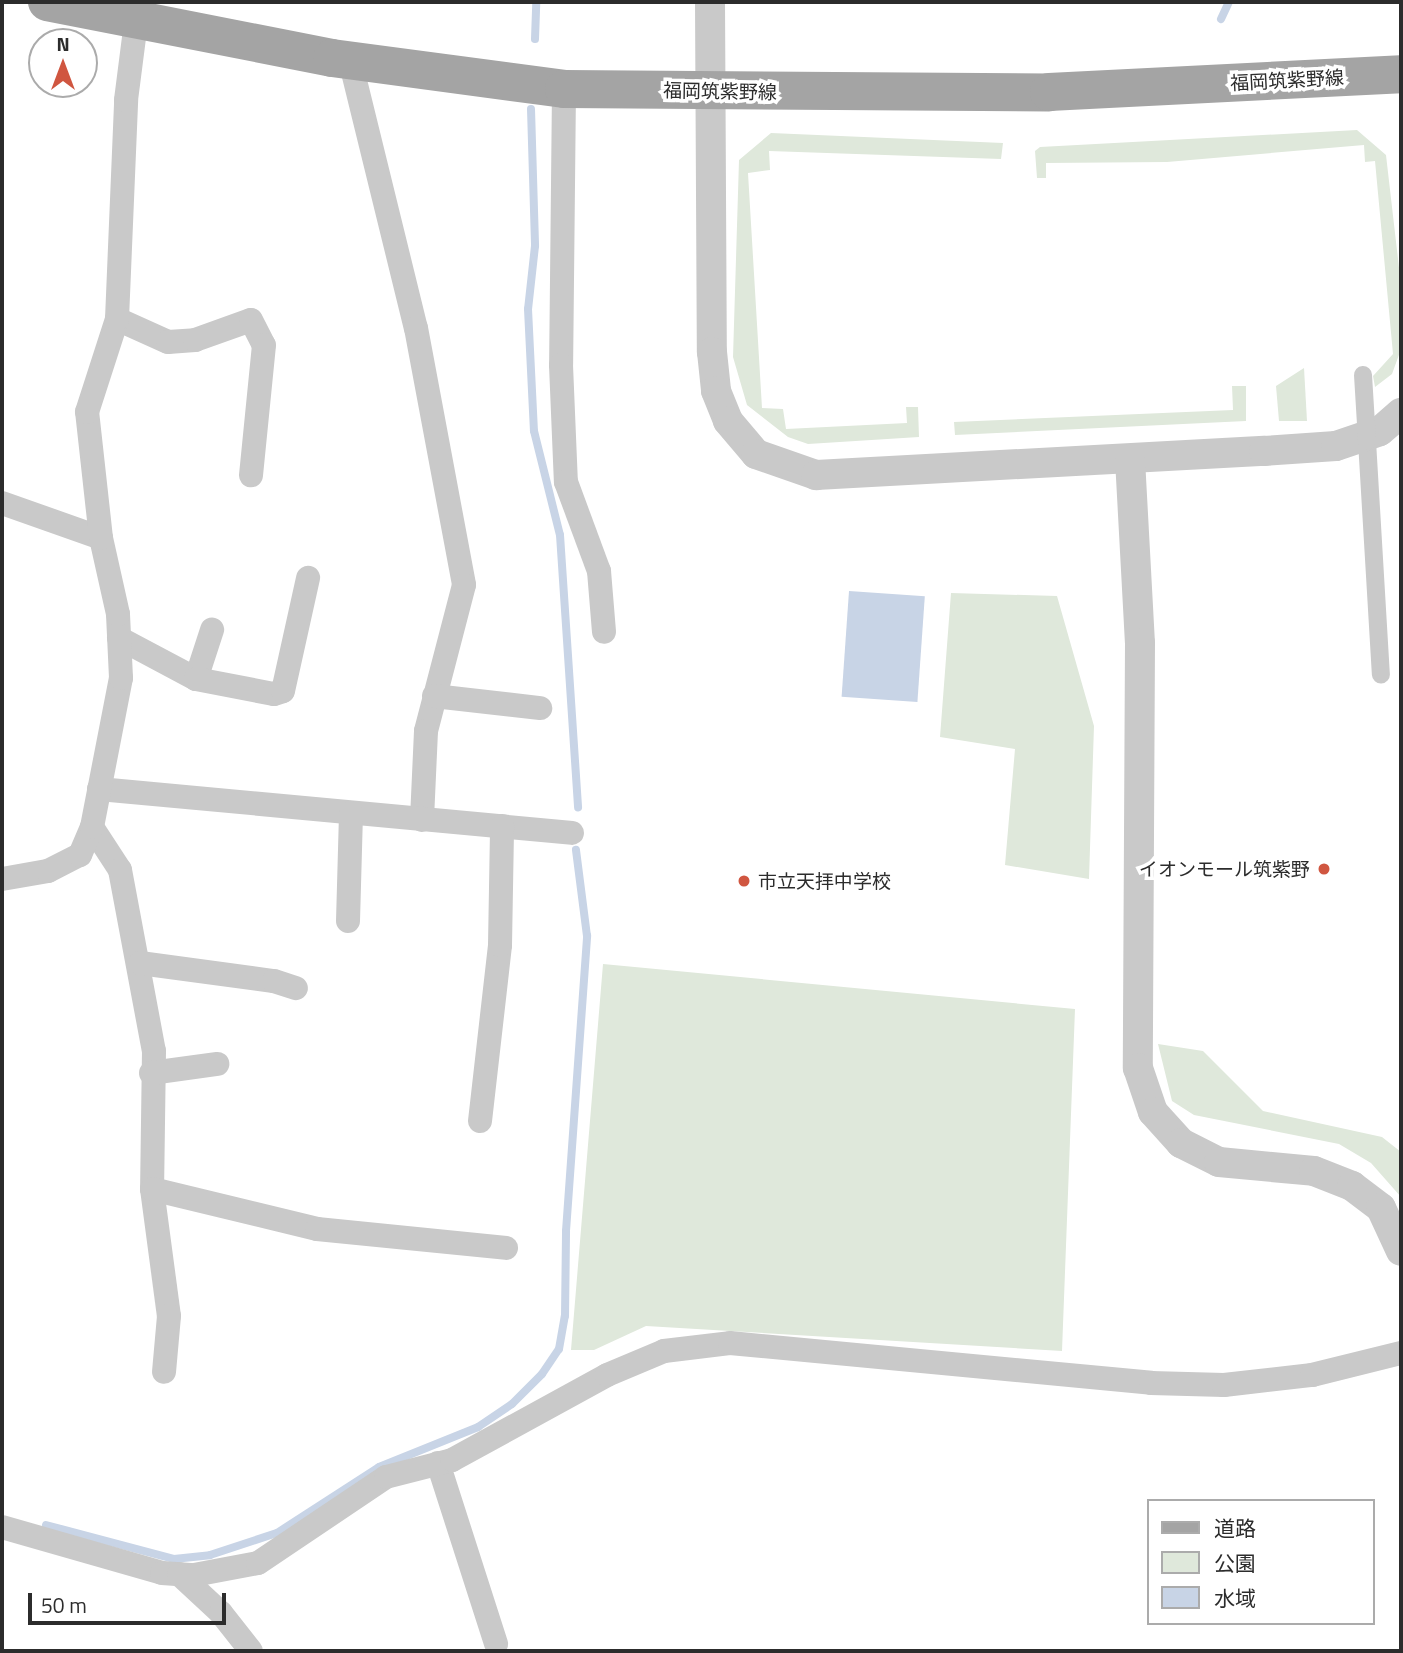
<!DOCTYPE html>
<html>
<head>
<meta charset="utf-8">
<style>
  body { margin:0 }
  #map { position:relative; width:1403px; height:1653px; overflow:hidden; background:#fff; font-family:"Titillium Web","Noto Sans JP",sans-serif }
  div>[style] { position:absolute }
  .green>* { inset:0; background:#dfe8db }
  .water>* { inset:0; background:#c8d4e6; transform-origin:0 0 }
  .stream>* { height:8px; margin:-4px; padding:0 4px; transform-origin:4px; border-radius:4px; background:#c8d4e6 }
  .pedestrian>* { height:18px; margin:-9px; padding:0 9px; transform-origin:9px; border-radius:9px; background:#c9c9c9 }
  .minor>* { height:24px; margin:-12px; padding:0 12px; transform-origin:12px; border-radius:12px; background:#c9c9c9 }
  .tertiary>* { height:30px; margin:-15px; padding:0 15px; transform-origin:15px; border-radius:15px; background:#c9c9c9 }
  .primary>* { height:38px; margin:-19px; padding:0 19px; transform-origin:19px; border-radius:19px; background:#a4a4a4 }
  .pedestrian-bridge>* { height:18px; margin:-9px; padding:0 9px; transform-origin:9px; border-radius:9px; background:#c9c9c9 }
  .dots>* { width:19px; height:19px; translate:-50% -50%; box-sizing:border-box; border:4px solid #fff; border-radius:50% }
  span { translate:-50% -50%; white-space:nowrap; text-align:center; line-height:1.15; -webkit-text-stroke:7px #fff; paint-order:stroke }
  .street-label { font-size:19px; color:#2c2c2c }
  .poi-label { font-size:19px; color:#2c2c2c }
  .right { translate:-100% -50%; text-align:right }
  .left { translate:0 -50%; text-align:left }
  .frame { position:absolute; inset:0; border:4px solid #2c2c2c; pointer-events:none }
  .legend { position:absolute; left:1147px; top:1499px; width:228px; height:126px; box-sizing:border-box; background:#fff; border:2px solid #ababab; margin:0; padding:9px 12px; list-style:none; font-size:21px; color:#2c2c2c }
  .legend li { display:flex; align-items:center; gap:14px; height:35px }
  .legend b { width:35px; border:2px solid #ababab }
  .north { position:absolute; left:28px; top:28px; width:70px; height:70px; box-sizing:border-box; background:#fff; border:2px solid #ababab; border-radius:50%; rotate:0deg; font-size:19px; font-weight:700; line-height:28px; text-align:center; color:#2c2c2c }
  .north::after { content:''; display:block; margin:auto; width:24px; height:32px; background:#d05640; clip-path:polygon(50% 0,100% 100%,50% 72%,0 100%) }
  .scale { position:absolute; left:28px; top:1593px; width:198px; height:32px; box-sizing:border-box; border:4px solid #2c2c2c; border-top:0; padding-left:9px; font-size:21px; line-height:24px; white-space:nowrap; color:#2c2c2c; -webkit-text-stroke:5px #fff; paint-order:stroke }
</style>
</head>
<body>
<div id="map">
  <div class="green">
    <div style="clip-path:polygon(1357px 130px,1386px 155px,1401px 285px,1400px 352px,1392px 374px,1375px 387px,1373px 376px,1393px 354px,1375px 161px,1365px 162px,1364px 145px,1167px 162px,1046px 163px,1046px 178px,1037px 178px,1035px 151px,1040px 147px)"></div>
    <div style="clip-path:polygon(771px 133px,1003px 143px,1001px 159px,769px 151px,770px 170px,748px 173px,762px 408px,783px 409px,786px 429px,907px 423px,906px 407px,918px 407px,919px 437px,808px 444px,788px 437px,747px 405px,733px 357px,739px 160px)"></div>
    <div style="clip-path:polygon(1304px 368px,1307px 421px,1279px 421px,1276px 386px)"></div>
    <div style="clip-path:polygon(1232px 386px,1246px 386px,1246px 421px,955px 435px,954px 422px,1233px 410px)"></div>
    <div style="clip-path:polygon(951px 593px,1057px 596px,1094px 726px,1089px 879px,1005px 865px,1015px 749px,940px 737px)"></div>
    <div style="clip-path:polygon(603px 964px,1075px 1009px,1062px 1351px,646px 1326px,594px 1350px,571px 1350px)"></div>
    <div style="clip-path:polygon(1158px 1044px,1203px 1051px,1263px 1111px,1382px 1137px,1401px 1152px,1401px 1197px,1371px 1163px,1339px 1144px,1194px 1115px,1172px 1101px)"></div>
  </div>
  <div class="water">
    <div style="left:849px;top:591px;width:76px;height:106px;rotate:4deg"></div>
  </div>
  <div class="stream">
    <div style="left:1221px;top:19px;width:19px;rotate:-65deg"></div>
    <div style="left:535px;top:39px;width:37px;rotate:-88deg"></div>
    <div style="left:531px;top:109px;width:137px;rotate:88.3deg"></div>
    <div style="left:535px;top:246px;width:63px;rotate:96.3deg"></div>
    <div style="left:528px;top:309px;width:122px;rotate:87.2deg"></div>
    <div style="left:534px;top:431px;width:107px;rotate:76deg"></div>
    <div style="left:560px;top:535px;width:273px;rotate:86.2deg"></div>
    <div style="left:46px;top:1525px;width:132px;rotate:14.9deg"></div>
    <div style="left:174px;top:1559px;width:36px;rotate:-6deg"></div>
    <div style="left:210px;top:1555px;width:71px;rotate:-18.2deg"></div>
    <div style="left:277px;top:1533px;width:121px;rotate:-32.9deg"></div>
    <div style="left:379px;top:1467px;width:107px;rotate:-22deg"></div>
    <div style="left:478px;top:1427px;width:41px;rotate:-34.1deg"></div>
    <div style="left:512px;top:1404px;width:42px;rotate:-45deg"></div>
    <div style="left:542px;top:1374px;width:30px;rotate:-56deg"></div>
    <div style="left:559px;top:1349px;width:34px;rotate:-80deg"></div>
    <div style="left:565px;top:1316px;width:85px;rotate:-89.3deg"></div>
    <div style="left:566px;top:1231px;width:296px;rotate:-85.9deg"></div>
    <div style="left:587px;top:936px;width:87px;rotate:-97.3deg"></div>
  </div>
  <div class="pedestrian">
    <div style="left:1367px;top:441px;width:234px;rotate:86.6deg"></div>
  </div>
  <div class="minor">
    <div style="left:350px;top:60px;width:276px;rotate:76.2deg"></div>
    <div style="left:416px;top:328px;width:261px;rotate:79.4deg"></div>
    <div style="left:464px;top:585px;width:151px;rotate:104.6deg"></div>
    <div style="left:426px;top:731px;width:89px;rotate:92.6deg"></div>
    <div style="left:564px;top:89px;width:276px;rotate:90.6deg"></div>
    <div style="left:561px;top:365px;width:117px;rotate:87.6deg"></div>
    <div style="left:566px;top:482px;width:95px;rotate:69.7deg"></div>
    <div style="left:599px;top:571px;width:61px;rotate:85.3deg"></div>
    <div style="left:117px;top:319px;width:56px;rotate:24.3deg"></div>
    <div style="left:168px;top:342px;width:27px;rotate:-4deg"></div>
    <div style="left:195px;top:340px;width:59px;rotate:-19.7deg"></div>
    <div style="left:251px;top:320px;width:28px;rotate:63deg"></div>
    <div style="left:264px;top:345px;width:131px;rotate:95.7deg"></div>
    <div style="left:2px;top:503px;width:105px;rotate:19.5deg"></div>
    <div style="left:119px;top:638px;width:87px;rotate:28deg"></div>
    <div style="left:196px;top:679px;width:52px;rotate:-71.9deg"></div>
    <div style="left:196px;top:679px;width:79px;rotate:10.9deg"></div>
    <div style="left:274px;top:694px;width:9px;rotate:-18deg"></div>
    <div style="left:283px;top:691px;width:116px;rotate:-77.5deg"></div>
    <div style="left:434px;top:696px;width:107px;rotate:6.5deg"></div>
    <div style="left:99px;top:789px;width:475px;rotate:5.3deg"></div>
    <div style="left:92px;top:827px;width:51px;rotate:56.9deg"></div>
    <div style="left:120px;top:870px;width:184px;rotate:79.4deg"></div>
    <div style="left:154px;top:1051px;width:138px;rotate:90.8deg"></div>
    <div style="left:152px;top:1189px;width:128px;rotate:82.4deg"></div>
    <div style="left:169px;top:1316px;width:56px;rotate:95.1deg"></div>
    <div style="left:2px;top:879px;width:47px;rotate:-9.9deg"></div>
    <div style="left:48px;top:871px;width:36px;rotate:-27deg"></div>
    <div style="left:80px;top:855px;width:30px;rotate:-67deg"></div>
    <div style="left:92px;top:827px;width:152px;rotate:-79deg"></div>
    <div style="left:121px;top:678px;width:64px;rotate:-92.7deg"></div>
    <div style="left:118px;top:614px;width:78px;rotate:-102.6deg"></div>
    <div style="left:101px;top:538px;width:127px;rotate:-96.3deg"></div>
    <div style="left:87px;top:412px;width:98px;rotate:-72.1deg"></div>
    <div style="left:117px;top:319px;width:219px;rotate:-87.6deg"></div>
    <div style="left:126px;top:100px;width:79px;rotate:-82.7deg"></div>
    <div style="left:348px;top:921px;width:108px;rotate:-88.4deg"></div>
    <div style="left:140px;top:963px;width:135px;rotate:7.7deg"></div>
    <div style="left:274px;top:981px;width:23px;rotate:18deg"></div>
    <div style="left:151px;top:1073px;width:67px;rotate:-7.8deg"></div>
    <div style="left:480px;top:1121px;width:177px;rotate:-83.5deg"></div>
    <div style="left:500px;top:945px;width:119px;rotate:-89deg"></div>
    <div style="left:152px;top:1189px;width:170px;rotate:13.6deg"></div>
    <div style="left:317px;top:1229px;width:190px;rotate:5.7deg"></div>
    <div style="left:438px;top:1463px;width:190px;rotate:72.2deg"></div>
    <div style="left:2px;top:1527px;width:166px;rotate:16deg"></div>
    <div style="left:162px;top:1573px;width:32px;rotate:4deg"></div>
    <div style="left:194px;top:1575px;width:65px;rotate:-10.6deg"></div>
    <div style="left:258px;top:1563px;width:154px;rotate:-33.9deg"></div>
    <div style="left:386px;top:1477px;width:68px;rotate:-14.4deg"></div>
    <div style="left:452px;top:1460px;width:177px;rotate:-28.7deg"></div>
    <div style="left:607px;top:1375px;width:62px;rotate:-22.8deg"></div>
    <div style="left:664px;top:1351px;width:66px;rotate:-6.9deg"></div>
    <div style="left:730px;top:1343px;width:423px;rotate:5.4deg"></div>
    <div style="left:1151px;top:1383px;width:73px;rotate:1.6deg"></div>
    <div style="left:1224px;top:1385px;width:89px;rotate:-6.5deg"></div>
    <div style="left:1312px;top:1375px;width:92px;rotate:-13.9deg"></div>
    <div style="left:179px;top:1574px;width:57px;rotate:42.9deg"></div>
    <div style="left:221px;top:1613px;width:48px;rotate:51.7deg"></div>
  </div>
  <div class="tertiary">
    <div style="left:710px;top:2px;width:350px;rotate:89.7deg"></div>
    <div style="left:712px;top:352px;width:39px;rotate:84deg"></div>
    <div style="left:716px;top:391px;width:32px;rotate:68deg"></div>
    <div style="left:728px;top:421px;width:43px;rotate:49.7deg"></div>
    <div style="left:756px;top:454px;width:64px;rotate:19.3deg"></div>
    <div style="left:816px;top:475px;width:449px;rotate:-3.1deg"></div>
    <div style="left:1264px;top:451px;width:72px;rotate:-4deg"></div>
    <div style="left:1336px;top:446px;width:46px;rotate:-18.8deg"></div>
    <div style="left:1380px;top:431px;width:28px;rotate:-41deg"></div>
    <div style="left:1130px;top:459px;width:184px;rotate:86.9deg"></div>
    <div style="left:1140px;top:643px;width:425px;rotate:90.3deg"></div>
    <div style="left:1138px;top:1068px;width:46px;rotate:71.2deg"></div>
    <div style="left:1153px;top:1112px;width:42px;rotate:47.9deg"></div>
    <div style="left:1181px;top:1143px;width:42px;rotate:26.6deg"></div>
    <div style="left:1219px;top:1162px;width:95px;rotate:5.4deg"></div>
    <div style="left:1314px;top:1171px;width:41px;rotate:21.5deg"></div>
    <div style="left:1352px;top:1186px;width:36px;rotate:37deg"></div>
    <div style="left:1381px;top:1208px;width:47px;rotate:65.1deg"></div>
  </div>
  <div class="primary">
    <div style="left:47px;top:2px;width:290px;rotate:11.1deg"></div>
    <div style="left:332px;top:58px;width:234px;rotate:7.6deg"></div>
    <div style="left:564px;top:89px;width:485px;rotate:0.4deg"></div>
    <div style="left:1049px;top:92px;width:352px;rotate:-2.9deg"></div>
  </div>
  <div class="pedestrian-bridge">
    <div style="left:1363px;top:375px;width:66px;rotate:86.5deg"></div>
  </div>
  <div class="dots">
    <div style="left:1324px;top:869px;background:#d05640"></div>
    <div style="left:744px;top:881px;background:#d05640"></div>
  </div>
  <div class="street-label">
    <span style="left:1287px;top:80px;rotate:-3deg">福岡筑紫野線</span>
    <span style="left:720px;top:91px;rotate:1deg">福岡筑紫野線</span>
  </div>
  <div class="poi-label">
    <span class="right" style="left:1310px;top:869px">イオンモール筑紫野</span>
    <span class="left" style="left:758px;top:881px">市立天拝中学校</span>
  </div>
  <div class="frame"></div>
  <ul class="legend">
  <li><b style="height:9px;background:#a4a4a4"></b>道路</li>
  <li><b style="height:19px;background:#dfe8db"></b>公園</li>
  <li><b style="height:19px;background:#c8d4e6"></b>水域</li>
  </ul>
  <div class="north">N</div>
  <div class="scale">50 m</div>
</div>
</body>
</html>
